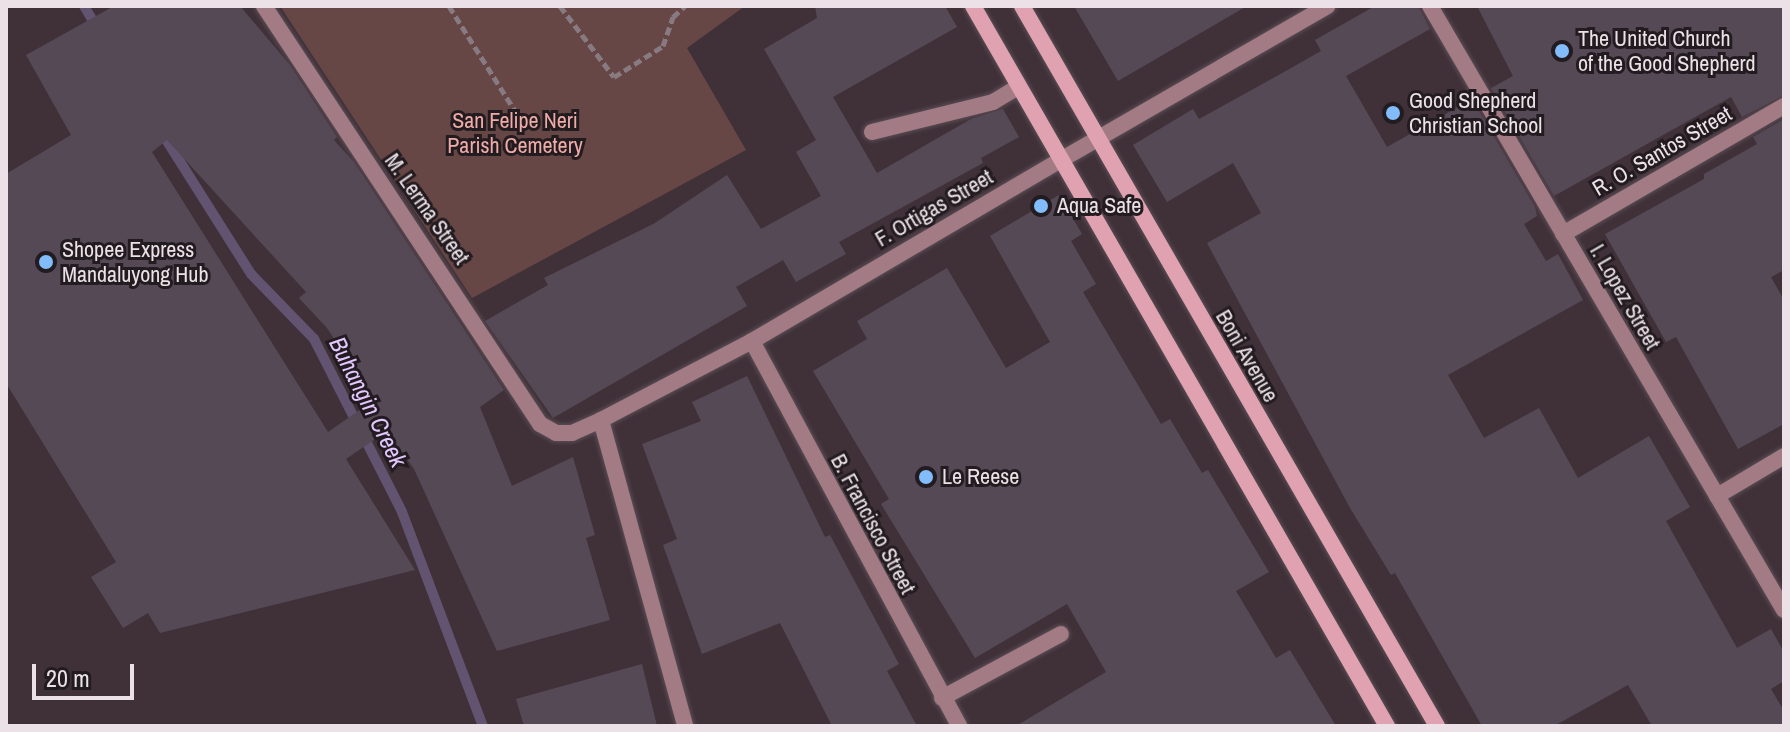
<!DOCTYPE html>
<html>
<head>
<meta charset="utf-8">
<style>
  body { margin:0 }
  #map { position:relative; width:1790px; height:732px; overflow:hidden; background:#403139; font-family:"Archivo Narrow",sans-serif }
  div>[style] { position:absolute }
  .green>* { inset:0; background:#674745 }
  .stream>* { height:10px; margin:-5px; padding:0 5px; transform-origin:5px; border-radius:5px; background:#625371 }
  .building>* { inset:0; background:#564956 }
  .path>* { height:5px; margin-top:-2.5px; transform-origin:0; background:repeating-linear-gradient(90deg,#877a81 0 8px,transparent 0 12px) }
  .roads { filter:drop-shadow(0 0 2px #5b4d55) drop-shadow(0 0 2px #5b4d55) }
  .service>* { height:16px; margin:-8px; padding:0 8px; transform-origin:8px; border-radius:8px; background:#a27b84 }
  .minor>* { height:16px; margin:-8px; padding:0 8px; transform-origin:8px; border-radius:8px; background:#a27b84 }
  .tertiary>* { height:16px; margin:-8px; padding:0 8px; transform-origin:8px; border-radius:8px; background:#a27b84 }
  .secondary>* { height:16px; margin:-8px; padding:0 8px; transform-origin:8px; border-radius:8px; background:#e0a2b0 }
  .dots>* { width:22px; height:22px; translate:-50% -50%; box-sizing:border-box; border:4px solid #221b1f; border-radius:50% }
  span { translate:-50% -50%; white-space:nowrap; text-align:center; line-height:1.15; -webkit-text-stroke:6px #221b1f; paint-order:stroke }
  .poi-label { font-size:22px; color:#ebe1e6 }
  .left { translate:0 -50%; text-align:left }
  .park-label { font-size:22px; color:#efaba7 }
  .street-label { font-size:22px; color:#ebe1e6 }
  .water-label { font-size:24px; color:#e3c7fe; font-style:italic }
  .frame { position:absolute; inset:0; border:8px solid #ebe1e6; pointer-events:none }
  .scale { position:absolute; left:32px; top:664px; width:102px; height:36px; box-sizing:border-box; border:4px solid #ebe1e6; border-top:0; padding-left:10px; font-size:24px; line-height:28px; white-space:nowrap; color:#ebe1e6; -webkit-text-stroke:6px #221b1f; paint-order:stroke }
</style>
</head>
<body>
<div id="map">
  <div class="green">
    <div style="clip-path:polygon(280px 6px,745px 6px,687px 48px,746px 150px,472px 298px)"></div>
  </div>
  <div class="stream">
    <div style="left:84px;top:6px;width:26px;rotate:59deg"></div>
    <div style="left:160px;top:130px;width:170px;rotate:57.7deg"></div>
    <div style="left:251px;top:274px;width:91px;rotate:45.9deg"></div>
    <div style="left:314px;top:339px;width:194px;rotate:63deg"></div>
    <div style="left:402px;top:512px;width:229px;rotate:69.3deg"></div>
  </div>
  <div class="building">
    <div style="clip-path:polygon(evenodd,114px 6px,240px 6px,290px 65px,337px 137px,334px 140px,354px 162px,504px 390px,480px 407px,512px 486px,573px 457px,595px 535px,586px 538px,610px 620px,497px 651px,414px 469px,387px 431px,346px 459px,415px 570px,160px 633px,148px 613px,123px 628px,91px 577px,116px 562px,6px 383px,6px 174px,71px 135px,26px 55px,114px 6px,167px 140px,306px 292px,299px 298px,327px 328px,374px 400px,328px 432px,152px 152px,167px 140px)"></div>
    <div style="clip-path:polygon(815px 6px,945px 6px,957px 27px,833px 97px,877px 173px,971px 119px,1003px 109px,1019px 137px,981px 158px,983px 163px,839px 242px,846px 254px,796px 282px,783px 260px,736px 287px,747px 306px,553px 418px,485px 321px,548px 285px,544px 278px,655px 223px,727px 175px,761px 229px,821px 196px,796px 152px,816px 140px,764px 49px,817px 18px)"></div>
    <div style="clip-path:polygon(1074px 6px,1247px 6px,1118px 81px)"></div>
    <div style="clip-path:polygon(1375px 6px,1418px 6px,1430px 29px,1346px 76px,1387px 147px,1472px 99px,1535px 207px,1537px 216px,1524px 224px,1546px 261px,1558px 254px,1583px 300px,1448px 375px,1484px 438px,1539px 408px,1578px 478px,1649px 436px,1690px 507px,1666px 521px,1737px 648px,1771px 629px,1784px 652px,1784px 681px,1771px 689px,1784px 711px,1784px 726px,1652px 726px,1628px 685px,1554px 726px,1482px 726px,1395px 573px,1391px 575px,1350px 508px,1207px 243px,1261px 213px,1233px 163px,1167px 202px,1133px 145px,1193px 109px,1199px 119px,1284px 72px,1321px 51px,1315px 40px)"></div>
    <div style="clip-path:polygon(1477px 6px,1784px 6px,1784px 95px,1742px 117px,1731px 97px,1554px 196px,1491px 88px,1513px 76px)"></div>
    <div style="clip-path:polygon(1784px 119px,1784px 270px,1771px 277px,1784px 300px,1784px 424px,1738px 449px,1676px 337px,1666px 342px,1605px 234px,1704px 179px,1704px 174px,1757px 144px,1753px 137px)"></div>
    <div style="clip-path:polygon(1059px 195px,1082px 234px,1071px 241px,1096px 284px,1083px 292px,1161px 424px,1170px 419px,1202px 473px,1208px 470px,1269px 572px,1236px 591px,1276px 658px,1290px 650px,1336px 726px,1016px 726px,1106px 672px,1067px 604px,975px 658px,881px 504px,889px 499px,813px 371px,867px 339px,857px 321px,947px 268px,1006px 368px,1050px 342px,990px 236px)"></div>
    <div style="clip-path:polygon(747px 376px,825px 537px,830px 535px,899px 664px,887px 671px,917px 726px,832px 726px,780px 623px,702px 654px,663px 545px,677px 539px,642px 444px,701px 421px,692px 402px)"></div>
    <div style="clip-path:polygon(642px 664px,657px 726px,524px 726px,516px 699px)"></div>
  </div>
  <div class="path">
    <div style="left:449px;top:6px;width:141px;rotate:57.8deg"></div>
    <div style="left:560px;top:6px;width:89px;rotate:52.7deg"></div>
    <div style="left:614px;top:77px;width:58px;rotate:-32.3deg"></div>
    <div style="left:663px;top:46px;width:31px;rotate:-71deg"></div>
    <div style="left:673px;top:17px;width:16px;rotate:-43deg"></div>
  </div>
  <div class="roads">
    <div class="service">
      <div style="left:872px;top:132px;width:125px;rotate:-13.9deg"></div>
      <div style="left:993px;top:102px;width:29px;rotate:-31deg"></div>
      <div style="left:942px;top:698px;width:135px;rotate:-28.3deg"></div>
    </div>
    <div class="minor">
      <div style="left:264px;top:6px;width:501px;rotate:56.56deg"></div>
      <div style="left:540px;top:424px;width:18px;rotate:29deg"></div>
      <div style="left:556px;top:433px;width:16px"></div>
      <div style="left:572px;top:433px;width:32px;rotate:-24deg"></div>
      <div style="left:601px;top:420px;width:170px;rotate:-27.6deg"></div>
      <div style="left:752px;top:341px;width:356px;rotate:-30.4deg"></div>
      <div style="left:1430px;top:6px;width:700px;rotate:59.63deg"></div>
      <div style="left:1563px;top:234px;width:255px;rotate:-30.1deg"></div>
      <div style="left:752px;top:341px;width:437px;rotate:61.7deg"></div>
      <div style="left:601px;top:420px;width:317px;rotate:74.6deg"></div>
      <div style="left:1717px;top:496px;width:78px;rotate:-30.8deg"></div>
    </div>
    <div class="tertiary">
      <div style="left:1059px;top:161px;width:310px;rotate:-30deg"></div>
    </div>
    <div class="secondary">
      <div style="left:973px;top:6px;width:831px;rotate:60.1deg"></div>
      <div style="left:1022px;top:6px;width:831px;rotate:60.04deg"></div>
    </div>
  </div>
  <div class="dots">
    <div style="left:1562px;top:51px;background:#82bcfa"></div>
    <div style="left:1393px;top:113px;background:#82bcfa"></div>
    <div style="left:1041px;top:206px;background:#82bcfa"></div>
    <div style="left:46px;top:262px;background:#82bcfa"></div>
    <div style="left:926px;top:477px;background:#82bcfa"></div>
  </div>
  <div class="poi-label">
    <span class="left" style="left:1578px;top:51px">The United Church<br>of the Good Shepherd</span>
    <span class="left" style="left:1409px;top:113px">Good Shepherd<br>Christian School</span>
    <span class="left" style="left:1057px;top:206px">Aqua Safe</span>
    <span class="left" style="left:62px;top:262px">Shopee Express<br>Mandaluyong Hub</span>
    <span class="left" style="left:942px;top:477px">Le Reese</span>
  </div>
  <div class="park-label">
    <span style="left:515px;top:133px">San Felipe Neri<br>Parish Cemetery</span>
  </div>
  <div class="street-label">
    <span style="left:1662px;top:151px;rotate:-30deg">R. O. Santos Street</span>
    <span style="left:934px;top:208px;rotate:-30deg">F. Ortigas Street</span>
    <span style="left:427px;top:209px;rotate:55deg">M. Lerma Street</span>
    <span style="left:1625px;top:297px;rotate:60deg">I. Lopez Street</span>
    <span style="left:1247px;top:356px;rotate:60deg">Boni Avenue</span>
    <span style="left:873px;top:524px;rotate:62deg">B. Francisco Street</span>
  </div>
  <div class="water-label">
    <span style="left:368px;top:402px;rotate:63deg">Buhangin Creek</span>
  </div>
  <div class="frame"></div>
  <div class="scale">20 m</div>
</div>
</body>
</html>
